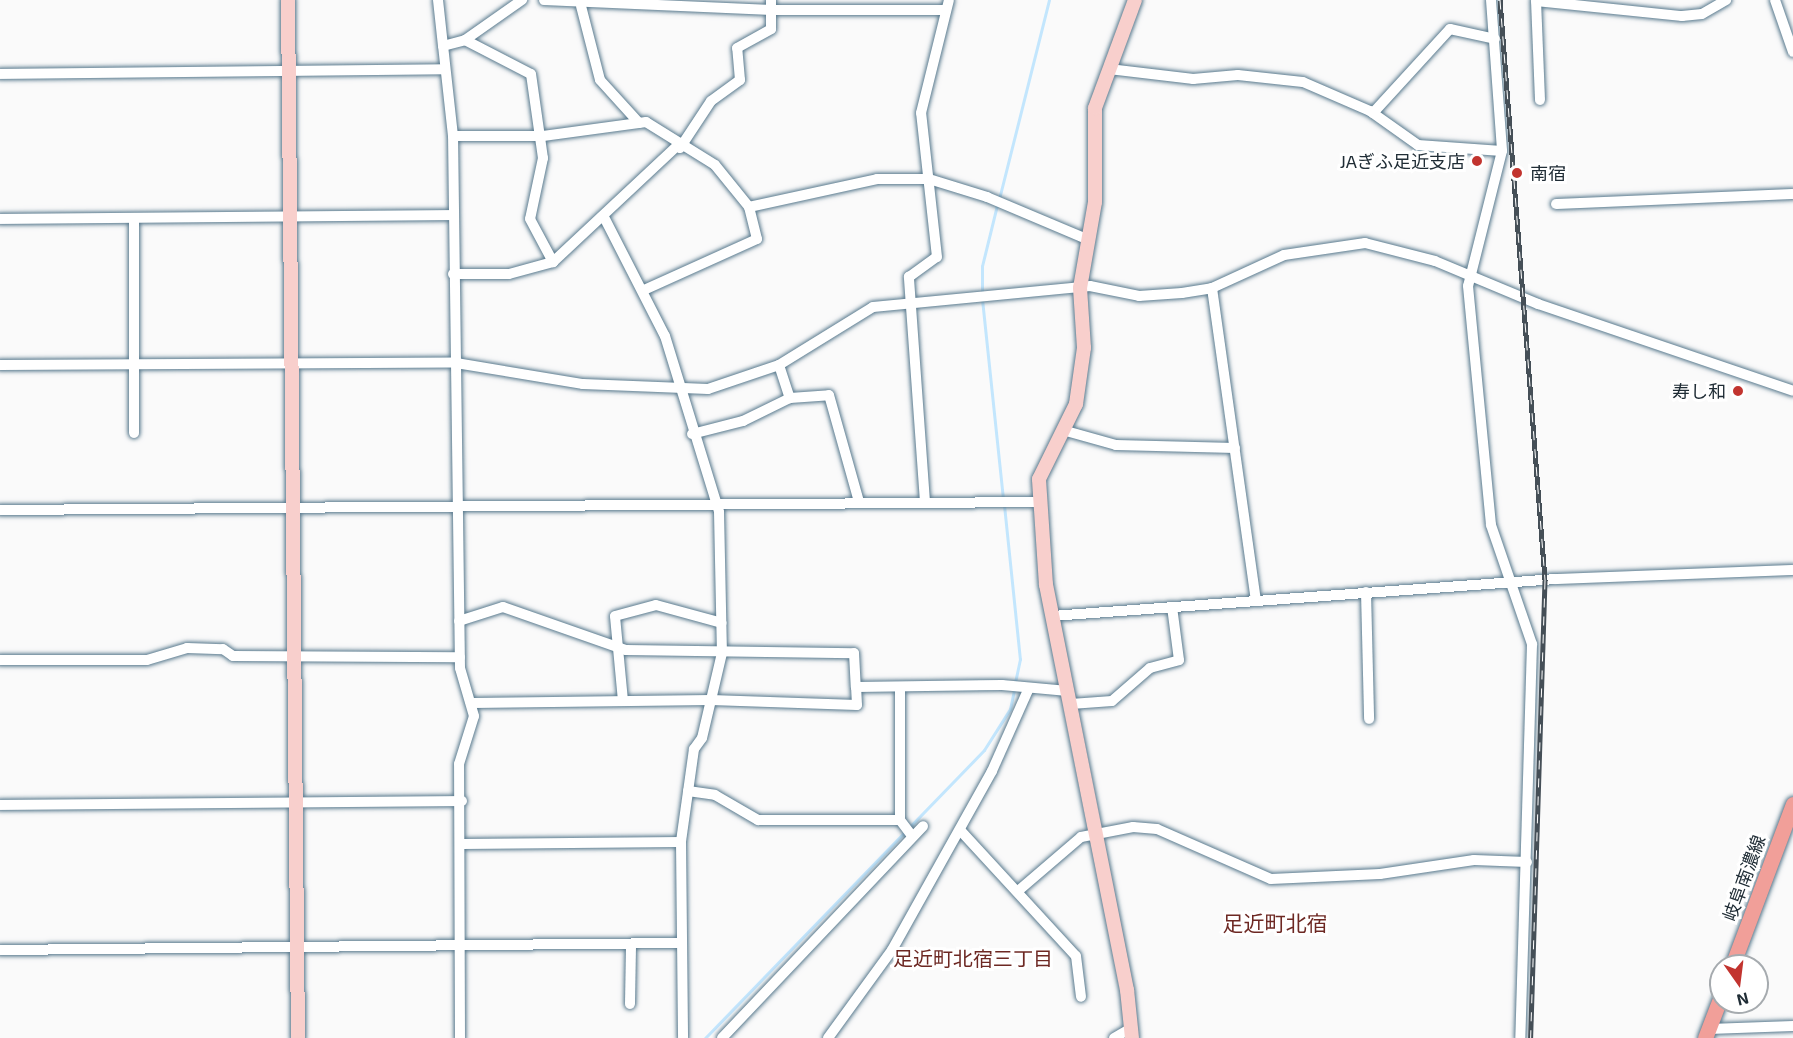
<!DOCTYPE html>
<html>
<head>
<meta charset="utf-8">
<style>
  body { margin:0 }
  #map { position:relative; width:1793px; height:1038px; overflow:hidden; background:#fafafa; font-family:"Exo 2","Noto Sans JP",sans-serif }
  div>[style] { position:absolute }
  .stream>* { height:3px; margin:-1.5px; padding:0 1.5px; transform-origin:1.5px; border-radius:1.5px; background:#c3e6fd }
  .roads { filter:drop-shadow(0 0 2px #597a8e) drop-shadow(0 0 2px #597a8e) }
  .street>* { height:10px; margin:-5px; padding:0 5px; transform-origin:5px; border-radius:5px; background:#fff }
  .secondary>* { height:14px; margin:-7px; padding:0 7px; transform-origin:7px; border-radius:7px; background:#f8cfcc }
  .primary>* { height:15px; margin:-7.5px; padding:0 7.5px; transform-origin:7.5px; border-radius:7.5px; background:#f19f99 }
  .rail>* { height:5px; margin-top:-2.5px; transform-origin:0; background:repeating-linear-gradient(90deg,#fff 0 9px,#454f57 0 18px); box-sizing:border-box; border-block:2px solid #454f57 }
  .dots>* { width:16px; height:16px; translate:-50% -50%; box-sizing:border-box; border:3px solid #fff; border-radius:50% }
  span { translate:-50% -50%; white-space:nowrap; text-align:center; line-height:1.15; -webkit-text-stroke:6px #fff; paint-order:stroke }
  .poi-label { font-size:18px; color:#202d36 }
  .right { translate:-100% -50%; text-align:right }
  .left { translate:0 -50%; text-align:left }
  .street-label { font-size:18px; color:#202d36 }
  .neighbourhood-label { font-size:20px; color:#6d2823 }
  .quarter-label { font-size:21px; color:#6d2823 }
  .north { position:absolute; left:1709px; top:954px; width:60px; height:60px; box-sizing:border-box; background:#fff; border:2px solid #a6abaf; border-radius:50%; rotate:166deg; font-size:16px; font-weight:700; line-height:24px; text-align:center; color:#202d36 }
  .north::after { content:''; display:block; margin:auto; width:21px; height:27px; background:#c2342f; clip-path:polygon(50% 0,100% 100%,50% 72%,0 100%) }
</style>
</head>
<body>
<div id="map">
  <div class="stream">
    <div style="left:999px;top:199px;width:205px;rotate:-75.9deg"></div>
    <div style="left:982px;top:293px;width:27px;rotate:-90deg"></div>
    <div style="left:982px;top:266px;width:63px;rotate:-76.2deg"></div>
    <div style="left:982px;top:299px;width:201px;rotate:84deg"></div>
    <div style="left:1004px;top:505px;width:155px;rotate:84.1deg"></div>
    <div style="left:1020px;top:659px;width:25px;rotate:102deg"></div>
    <div style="left:705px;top:1038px;width:401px;rotate:-45.9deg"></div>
    <div style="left:984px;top:750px;width:49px;rotate:-57.6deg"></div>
    <div style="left:1010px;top:709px;width:19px;rotate:-78deg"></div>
  </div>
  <div class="roads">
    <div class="street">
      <div style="left:438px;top:0;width:46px;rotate:83.8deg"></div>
      <div style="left:544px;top:0;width:228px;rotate:2.5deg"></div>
      <div style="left:772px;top:10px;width:174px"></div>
      <div style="left:1491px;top:0;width:151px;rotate:85.8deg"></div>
      <div style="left:1502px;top:151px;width:139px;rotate:104.1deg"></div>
      <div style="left:1468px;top:286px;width:240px;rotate:84.5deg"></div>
      <div style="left:1491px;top:525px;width:126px;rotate:71deg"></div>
      <div style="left:1532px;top:644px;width:394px;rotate:91.7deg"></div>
      <div style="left:1775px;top:0;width:55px;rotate:70.9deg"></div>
      <div style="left:581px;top:6px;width:76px;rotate:75.6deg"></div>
      <div style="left:600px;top:80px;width:58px;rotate:47.8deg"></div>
      <div style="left:465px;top:40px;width:74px;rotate:27.3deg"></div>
      <div style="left:531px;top:74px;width:85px;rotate:81.9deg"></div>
      <div style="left:543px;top:158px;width:62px;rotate:102deg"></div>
      <div style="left:530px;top:219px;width:49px;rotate:61.9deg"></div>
      <div style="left:1109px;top:69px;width:85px;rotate:6.8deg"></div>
      <div style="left:1193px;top:79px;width:45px;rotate:-5.1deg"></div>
      <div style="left:1238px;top:75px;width:65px;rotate:6.1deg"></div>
      <div style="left:1303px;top:82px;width:73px;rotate:23.4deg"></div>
      <div style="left:1370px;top:111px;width:59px;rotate:35.3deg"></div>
      <div style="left:1418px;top:145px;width:84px;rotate:4.1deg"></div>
      <div style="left:0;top:74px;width:442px;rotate:-0.6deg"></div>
      <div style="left:1540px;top:100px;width:99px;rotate:-92.3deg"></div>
      <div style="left:1536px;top:1px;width:147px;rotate:5.9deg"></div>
      <div style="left:1682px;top:16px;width:20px;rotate:-6deg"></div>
      <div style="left:1702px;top:14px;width:28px;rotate:-30deg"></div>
      <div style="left:1373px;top:113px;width:114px;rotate:-47.5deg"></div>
      <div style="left:1450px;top:29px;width:46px;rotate:12.5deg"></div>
      <div style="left:453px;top:136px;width:90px"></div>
      <div style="left:543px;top:136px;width:104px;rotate:-7.7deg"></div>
      <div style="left:646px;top:122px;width:81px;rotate:31.9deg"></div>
      <div style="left:715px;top:165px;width:54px;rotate:51deg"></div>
      <div style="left:680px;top:148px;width:56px;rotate:-56.6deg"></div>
      <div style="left:711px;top:101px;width:36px;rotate:-36deg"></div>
      <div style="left:740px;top:80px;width:32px;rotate:-95deg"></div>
      <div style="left:737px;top:48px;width:39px;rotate:-29deg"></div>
      <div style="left:771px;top:29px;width:29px;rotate:-90deg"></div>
      <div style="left:1556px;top:204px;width:237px;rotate:-2.4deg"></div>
      <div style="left:0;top:219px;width:453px;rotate:-0.5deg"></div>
      <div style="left:134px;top:219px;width:214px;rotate:90deg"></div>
      <div style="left:605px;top:219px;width:131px;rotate:62.9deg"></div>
      <div style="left:665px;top:336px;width:184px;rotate:72.9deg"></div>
      <div style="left:719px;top:512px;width:141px;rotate:88.8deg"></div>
      <div style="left:722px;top:653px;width:87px;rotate:103.2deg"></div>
      <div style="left:702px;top:738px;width:14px;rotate:126deg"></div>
      <div style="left:694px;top:749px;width:94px;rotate:98deg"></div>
      <div style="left:681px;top:842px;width:196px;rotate:89.4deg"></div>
      <div style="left:453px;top:274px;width:56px"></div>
      <div style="left:509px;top:274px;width:46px;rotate:-15.3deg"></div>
      <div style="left:553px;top:262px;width:170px;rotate:-43.1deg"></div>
      <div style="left:1212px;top:288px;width:315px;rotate:82deg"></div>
      <div style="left:644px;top:290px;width:124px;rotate:-24.3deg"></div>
      <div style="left:757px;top:239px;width:33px;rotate:-104deg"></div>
      <div style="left:749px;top:207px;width:131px;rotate:-12.3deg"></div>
      <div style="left:877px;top:179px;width:52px"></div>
      <div style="left:929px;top:179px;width:61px;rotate:17.2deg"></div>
      <div style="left:987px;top:197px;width:111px;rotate:22.9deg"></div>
      <div style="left:0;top:365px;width:456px;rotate:-0.3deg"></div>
      <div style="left:456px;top:363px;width:129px;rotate:9.4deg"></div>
      <div style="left:583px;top:384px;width:125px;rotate:2.3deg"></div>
      <div style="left:708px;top:389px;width:75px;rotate:-18.7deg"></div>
      <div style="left:779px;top:365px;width:110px;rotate:-31.7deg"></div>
      <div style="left:873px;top:307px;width:218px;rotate:-5.5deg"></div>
      <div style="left:1090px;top:286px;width:50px;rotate:11.5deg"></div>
      <div style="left:1139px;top:296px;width:43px;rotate:-4deg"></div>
      <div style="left:1182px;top:293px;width:30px;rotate:-9deg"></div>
      <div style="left:1212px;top:288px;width:79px;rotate:-24.6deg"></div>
      <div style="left:1284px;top:255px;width:82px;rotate:-8.4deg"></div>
      <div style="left:1365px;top:243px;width:72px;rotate:14.4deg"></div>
      <div style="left:1435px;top:261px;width:112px;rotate:22.7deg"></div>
      <div style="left:1538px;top:304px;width:269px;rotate:18.8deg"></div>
      <div style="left:779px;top:365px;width:35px;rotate:72deg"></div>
      <div style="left:1066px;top:431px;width:52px;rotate:15.6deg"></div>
      <div style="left:1116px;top:445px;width:119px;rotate:1.4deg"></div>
      <div style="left:692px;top:434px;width:53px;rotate:-14.3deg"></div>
      <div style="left:743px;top:421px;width:52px;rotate:-26.1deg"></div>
      <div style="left:790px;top:398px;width:39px;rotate:-4deg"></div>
      <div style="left:829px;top:395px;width:111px;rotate:74.3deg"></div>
      <div style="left:925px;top:502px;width:226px;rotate:-94.1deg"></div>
      <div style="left:909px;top:277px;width:34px;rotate:-36deg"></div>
      <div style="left:937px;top:257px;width:145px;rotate:-96.3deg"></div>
      <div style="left:921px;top:113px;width:116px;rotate:-76.1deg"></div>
      <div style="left:0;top:510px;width:1040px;rotate:-0.44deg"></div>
      <div style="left:1366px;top:592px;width:127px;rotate:88.6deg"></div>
      <div style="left:1052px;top:616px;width:505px;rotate:-4.2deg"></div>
      <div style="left:1556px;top:579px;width:237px;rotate:-2.2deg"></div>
      <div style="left:459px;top:621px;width:46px;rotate:-17.7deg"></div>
      <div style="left:503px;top:607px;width:130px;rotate:19.3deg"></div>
      <div style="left:626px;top:650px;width:228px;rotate:0.8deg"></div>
      <div style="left:854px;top:653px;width:34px;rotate:87deg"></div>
      <div style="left:0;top:660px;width:147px"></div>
      <div style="left:147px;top:660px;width:42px;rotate:-16.7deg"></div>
      <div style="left:187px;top:648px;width:36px;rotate:2deg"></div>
      <div style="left:223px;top:649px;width:12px;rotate:35deg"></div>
      <div style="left:233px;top:656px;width:227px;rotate:0.3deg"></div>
      <div style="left:900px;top:687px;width:133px;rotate:90deg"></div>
      <div style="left:623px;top:701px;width:85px;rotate:-95.4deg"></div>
      <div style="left:615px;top:616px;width:42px;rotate:-15deg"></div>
      <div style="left:656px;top:605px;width:68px;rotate:15.3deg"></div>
      <div style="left:473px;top:703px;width:238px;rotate:-0.7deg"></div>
      <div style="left:711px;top:700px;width:146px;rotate:2deg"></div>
      <div style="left:857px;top:705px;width:18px;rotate:-93deg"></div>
      <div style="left:856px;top:687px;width:146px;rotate:-0.8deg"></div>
      <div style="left:1002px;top:685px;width:66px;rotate:5.2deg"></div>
      <div style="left:1071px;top:704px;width:41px;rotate:-4.2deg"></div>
      <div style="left:1112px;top:701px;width:50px;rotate:-41deg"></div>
      <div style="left:1150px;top:668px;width:30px;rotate:-15deg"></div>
      <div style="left:1179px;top:660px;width:53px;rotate:-97.5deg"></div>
      <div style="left:688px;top:791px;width:27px;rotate:8deg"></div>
      <div style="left:715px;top:795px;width:50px;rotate:30.2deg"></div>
      <div style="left:758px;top:820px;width:142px"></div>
      <div style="left:900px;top:820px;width:21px;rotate:53deg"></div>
      <div style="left:0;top:805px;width:462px;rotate:-0.5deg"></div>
      <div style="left:960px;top:830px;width:171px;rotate:47.4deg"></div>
      <div style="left:1076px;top:956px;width:41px;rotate:83deg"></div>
      <div style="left:462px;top:844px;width:219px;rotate:-0.5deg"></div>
      <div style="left:1018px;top:891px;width:83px;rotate:-40.6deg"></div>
      <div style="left:1081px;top:837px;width:53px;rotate:-10.9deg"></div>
      <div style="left:1133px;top:827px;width:24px;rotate:5deg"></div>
      <div style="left:1157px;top:829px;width:124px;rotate:23.7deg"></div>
      <div style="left:1271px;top:879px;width:109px;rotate:-2.6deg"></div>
      <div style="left:1380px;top:874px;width:95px;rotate:-8.5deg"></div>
      <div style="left:1474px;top:860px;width:53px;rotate:2.2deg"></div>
      <div style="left:0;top:950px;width:682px;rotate:-0.59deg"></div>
      <div style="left:630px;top:1004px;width:60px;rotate:-89deg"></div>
      <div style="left:1709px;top:1029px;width:84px;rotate:-2deg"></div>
      <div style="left:460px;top:1038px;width:274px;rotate:-90.2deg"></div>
      <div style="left:459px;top:764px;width:50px;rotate:-72.6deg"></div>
      <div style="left:474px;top:716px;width:50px;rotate:-106.3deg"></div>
      <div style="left:460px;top:668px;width:532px;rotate:-90.75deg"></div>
      <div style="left:453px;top:136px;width:91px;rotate:-96.3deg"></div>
      <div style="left:443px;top:46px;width:23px;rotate:-15deg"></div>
      <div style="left:465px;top:40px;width:70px;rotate:-35.1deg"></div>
      <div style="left:722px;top:1038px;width:292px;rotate:-46.5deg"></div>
      <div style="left:828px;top:1038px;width:109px;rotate:-54deg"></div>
      <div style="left:892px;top:950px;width:205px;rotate:-60.8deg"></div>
      <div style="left:992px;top:771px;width:89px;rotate:-66deg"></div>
      <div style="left:1114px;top:1038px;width:20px;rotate:-30deg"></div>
    </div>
    <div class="secondary">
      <div style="left:288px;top:0;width:1038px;rotate:89.45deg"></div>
      <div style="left:1132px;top:1038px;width:48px;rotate:-95.9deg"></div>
      <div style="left:1127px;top:990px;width:413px;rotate:-101.3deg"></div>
      <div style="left:1046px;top:585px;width:106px;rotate:-93.8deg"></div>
      <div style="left:1039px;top:479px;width:84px;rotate:-63.7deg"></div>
      <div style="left:1076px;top:404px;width:57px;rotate:-81.9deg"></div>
      <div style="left:1084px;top:348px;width:60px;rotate:-93.8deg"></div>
      <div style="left:1080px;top:288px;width:87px;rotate:-80.1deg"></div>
      <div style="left:1095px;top:202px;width:94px;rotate:-90deg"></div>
      <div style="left:1095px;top:108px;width:115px;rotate:-69.7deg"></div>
    </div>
    <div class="primary">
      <div style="left:1732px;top:966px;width:173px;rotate:-69.4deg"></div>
      <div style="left:1705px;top:1038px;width:45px;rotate:-69.1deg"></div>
    </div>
  </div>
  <div class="rail">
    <div style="left:1500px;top:0;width:582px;rotate:85.56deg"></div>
    <div style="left:1545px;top:580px;width:458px;rotate:91.8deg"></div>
  </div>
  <div class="dots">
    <div style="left:1477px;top:161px;background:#c2342f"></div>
    <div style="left:1517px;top:173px;background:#c2342f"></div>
    <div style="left:1738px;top:391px;background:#c2342f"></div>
  </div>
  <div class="poi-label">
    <span class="right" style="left:1465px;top:161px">JAぎふ足近支店</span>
    <span class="left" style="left:1530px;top:173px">南宿</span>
    <span class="right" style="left:1726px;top:391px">寿し和</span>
  </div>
  <div class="street-label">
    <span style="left:1744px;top:878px;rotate:-70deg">岐阜南濃線</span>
  </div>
  <div class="neighbourhood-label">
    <span style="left:973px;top:958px">足近町北宿三丁目</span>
  </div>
  <div class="quarter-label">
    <span style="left:1275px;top:923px">足近町北宿</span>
  </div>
  <div class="north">N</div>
</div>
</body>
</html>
